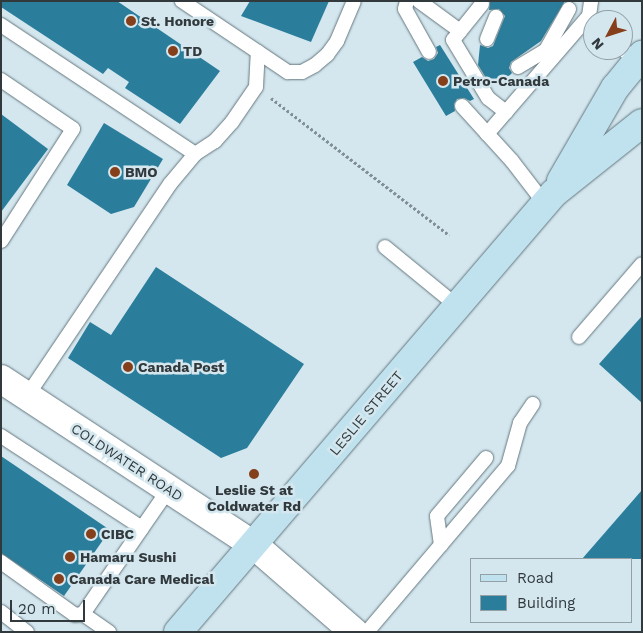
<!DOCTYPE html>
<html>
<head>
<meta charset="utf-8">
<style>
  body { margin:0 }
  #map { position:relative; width:643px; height:633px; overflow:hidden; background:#d4e7ef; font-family:"Work Sans",sans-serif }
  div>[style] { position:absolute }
  .building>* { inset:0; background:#2a7d9b }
  .path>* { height:3px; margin-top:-1.5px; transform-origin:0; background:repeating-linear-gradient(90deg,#829095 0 2.5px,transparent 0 5px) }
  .roads { filter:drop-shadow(0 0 1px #64767d) drop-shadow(0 0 1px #64767d) }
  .lane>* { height:14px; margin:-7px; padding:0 7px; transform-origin:7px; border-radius:7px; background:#fff }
  .street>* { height:28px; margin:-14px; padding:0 14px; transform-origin:14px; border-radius:14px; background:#fff }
  .secondary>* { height:28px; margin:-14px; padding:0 14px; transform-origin:14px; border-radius:14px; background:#bfe2ee }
  .dots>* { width:14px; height:14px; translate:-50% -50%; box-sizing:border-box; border:2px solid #d4e7ef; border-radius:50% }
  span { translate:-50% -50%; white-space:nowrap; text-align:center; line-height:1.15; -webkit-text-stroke:5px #d4e7ef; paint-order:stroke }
  .poi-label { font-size:14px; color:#31393c; font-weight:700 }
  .left { translate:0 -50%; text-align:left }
  .street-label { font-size:14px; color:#31393c }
  .frame { position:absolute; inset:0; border:2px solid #31393c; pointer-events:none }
  .legend { position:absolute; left:470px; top:558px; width:162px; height:65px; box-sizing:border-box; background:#d4e7ef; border:1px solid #93a1a7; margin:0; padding:6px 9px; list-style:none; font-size:15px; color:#31393c }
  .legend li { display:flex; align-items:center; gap:10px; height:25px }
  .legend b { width:25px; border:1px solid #93a1a7 }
  .north { position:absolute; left:583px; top:10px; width:50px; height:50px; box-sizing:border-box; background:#d4e7ef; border:1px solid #93a1a7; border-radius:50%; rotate:230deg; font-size:14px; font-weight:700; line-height:20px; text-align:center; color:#31393c }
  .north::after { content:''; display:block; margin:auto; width:18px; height:22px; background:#853f1a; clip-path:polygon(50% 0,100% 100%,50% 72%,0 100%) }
  .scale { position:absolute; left:10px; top:600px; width:75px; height:22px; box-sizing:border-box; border:2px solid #31393c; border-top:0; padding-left:6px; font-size:15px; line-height:18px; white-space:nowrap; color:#31393c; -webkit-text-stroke:4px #d4e7ef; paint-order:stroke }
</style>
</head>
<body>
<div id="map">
  <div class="building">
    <div style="clip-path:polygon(1px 1px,117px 1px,220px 71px,180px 124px,125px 88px,129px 82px,108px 68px,103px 74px,1px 7px)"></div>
    <div style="clip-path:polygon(250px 1px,329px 1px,311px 42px,241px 16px)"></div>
    <div style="clip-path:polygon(490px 1px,565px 1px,541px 41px,511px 62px,509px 68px,512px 73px,510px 75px,491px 86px,478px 65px,480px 45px,488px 48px,493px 46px,505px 16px,499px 9px,489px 10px)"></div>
    <div style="clip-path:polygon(440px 45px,474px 99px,470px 101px,464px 98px,457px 99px,454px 104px,455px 111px,446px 116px,413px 62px,422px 57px,428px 61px,434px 59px,438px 53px,436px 47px)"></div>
    <div style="clip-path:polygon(1px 114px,48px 149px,1px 212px)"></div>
    <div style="clip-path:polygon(104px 123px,163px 159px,134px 207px,111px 214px,67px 185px)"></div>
    <div style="clip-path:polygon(156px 267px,304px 364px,247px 448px,221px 458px,68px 358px,90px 322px,111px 335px)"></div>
    <div style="clip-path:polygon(642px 316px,642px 403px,599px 364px)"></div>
    <div style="clip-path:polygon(1px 456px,110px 530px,64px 596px,1px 553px)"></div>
    <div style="clip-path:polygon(642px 490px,642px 559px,582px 559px)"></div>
  </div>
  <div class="path">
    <div style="left:271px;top:98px;width:225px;rotate:37.6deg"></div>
  </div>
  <div class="roads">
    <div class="lane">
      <div style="left:407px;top:1px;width:8px;rotate:104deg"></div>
      <div style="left:405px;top:9px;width:49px;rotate:60.8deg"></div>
      <div style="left:419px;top:1px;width:51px;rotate:36.2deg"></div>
      <div style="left:482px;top:4px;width:46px;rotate:128.9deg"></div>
      <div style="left:453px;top:40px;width:68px;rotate:58.9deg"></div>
      <div style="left:488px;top:98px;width:23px;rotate:38deg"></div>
      <div style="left:589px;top:16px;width:15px;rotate:-82deg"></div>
      <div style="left:1px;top:25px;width:233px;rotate:33.6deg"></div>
      <div style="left:487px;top:39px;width:24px;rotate:-68deg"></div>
      <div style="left:623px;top:49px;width:18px;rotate:45deg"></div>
      <div style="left:258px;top:52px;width:36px;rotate:34deg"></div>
      <div style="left:288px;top:72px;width:14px"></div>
      <div style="left:302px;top:72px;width:15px;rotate:-28deg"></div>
      <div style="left:315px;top:65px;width:16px;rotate:-40deg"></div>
      <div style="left:327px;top:55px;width:17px;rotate:-54deg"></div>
      <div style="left:337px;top:41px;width:43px;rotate:-67deg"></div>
      <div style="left:518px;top:67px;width:33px;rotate:-31deg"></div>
      <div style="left:546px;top:50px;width:47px;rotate:-60.7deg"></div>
      <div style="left:1px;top:80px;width:87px;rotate:34.2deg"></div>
      <div style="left:73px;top:129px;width:133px;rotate:122.7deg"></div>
      <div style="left:462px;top:106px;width:74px;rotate:47.7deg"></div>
      <div style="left:512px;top:161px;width:54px;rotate:52.5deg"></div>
      <div style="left:487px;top:134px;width:156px;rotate:-49.2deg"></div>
      <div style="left:589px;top:16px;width:6px;rotate:45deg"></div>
      <div style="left:385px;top:247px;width:93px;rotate:39.3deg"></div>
      <div style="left:579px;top:337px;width:96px;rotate:-49.2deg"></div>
      <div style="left:27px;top:396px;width:256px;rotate:-56deg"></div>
      <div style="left:170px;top:184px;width:39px;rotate:-50deg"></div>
      <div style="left:195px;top:154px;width:24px;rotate:-33deg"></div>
      <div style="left:215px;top:141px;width:25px;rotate:-48deg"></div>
      <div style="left:232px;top:122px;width:42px;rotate:-55.6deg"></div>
      <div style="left:256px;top:87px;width:35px;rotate:-87deg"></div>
      <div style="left:258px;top:52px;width:92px;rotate:-146.1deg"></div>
      <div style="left:1px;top:436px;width:168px;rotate:33.1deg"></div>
      <div style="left:142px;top:528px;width:104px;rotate:124.5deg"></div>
      <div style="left:142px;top:528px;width:47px;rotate:-55.3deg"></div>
      <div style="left:441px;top:545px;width:29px;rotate:-98deg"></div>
      <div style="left:437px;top:516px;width:76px;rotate:-49.8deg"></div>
      <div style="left:1px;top:562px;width:91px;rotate:35.6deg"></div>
      <div style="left:75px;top:615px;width:8px;rotate:-7deg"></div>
      <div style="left:83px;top:614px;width:32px;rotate:35deg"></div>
      <div style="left:1px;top:612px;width:33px;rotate:38deg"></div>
      <div style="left:367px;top:632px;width:218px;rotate:-49.7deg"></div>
      <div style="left:508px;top:466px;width:45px;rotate:-74.4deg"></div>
      <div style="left:520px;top:423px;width:23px;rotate:-56deg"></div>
    </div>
    <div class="street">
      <div style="left:1px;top:379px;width:303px;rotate:33.3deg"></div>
      <div style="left:254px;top:545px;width:133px;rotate:41deg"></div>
    </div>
    <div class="secondary">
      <div style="left:561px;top:181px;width:108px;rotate:-59.9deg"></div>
      <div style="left:615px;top:88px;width:43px;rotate:-50.7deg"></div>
      <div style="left:178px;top:632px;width:578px;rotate:-49.42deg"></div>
      <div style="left:554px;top:193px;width:112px;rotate:-38.5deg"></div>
    </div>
  </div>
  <div class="dots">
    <div style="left:131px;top:21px;background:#853f1a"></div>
    <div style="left:173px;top:51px;background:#853f1a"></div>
    <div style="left:443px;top:81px;background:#853f1a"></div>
    <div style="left:115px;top:172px;background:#853f1a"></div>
    <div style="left:128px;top:367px;background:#853f1a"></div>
    <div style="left:254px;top:474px;background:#853f1a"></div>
    <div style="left:91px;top:534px;background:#853f1a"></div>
    <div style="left:70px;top:557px;background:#853f1a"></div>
    <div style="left:59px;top:579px;background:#853f1a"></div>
  </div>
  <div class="poi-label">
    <span class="left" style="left:141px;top:21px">St. Honore</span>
    <span class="left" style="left:183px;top:51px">TD</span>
    <span class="left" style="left:453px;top:81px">Petro-Canada</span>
    <span class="left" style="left:125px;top:172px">BMO</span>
    <span class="left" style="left:138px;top:367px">Canada Post</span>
    <span style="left:254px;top:498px">Leslie St at<br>Coldwater Rd</span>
    <span class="left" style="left:101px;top:534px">CIBC</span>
    <span class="left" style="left:80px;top:557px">Hamaru Sushi</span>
    <span class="left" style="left:69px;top:579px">Canada Care Medical</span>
  </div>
  <div class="street-label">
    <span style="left:366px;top:413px;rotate:-50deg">LESLIE STREET</span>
    <span style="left:127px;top:462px;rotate:33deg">COLDWATER ROAD</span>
  </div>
  <div class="frame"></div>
  <ul class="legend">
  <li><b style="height:6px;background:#bfe2ee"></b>Road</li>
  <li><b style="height:14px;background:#2a7d9b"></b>Building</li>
  </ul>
  <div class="north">N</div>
  <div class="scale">20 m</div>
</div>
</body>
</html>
